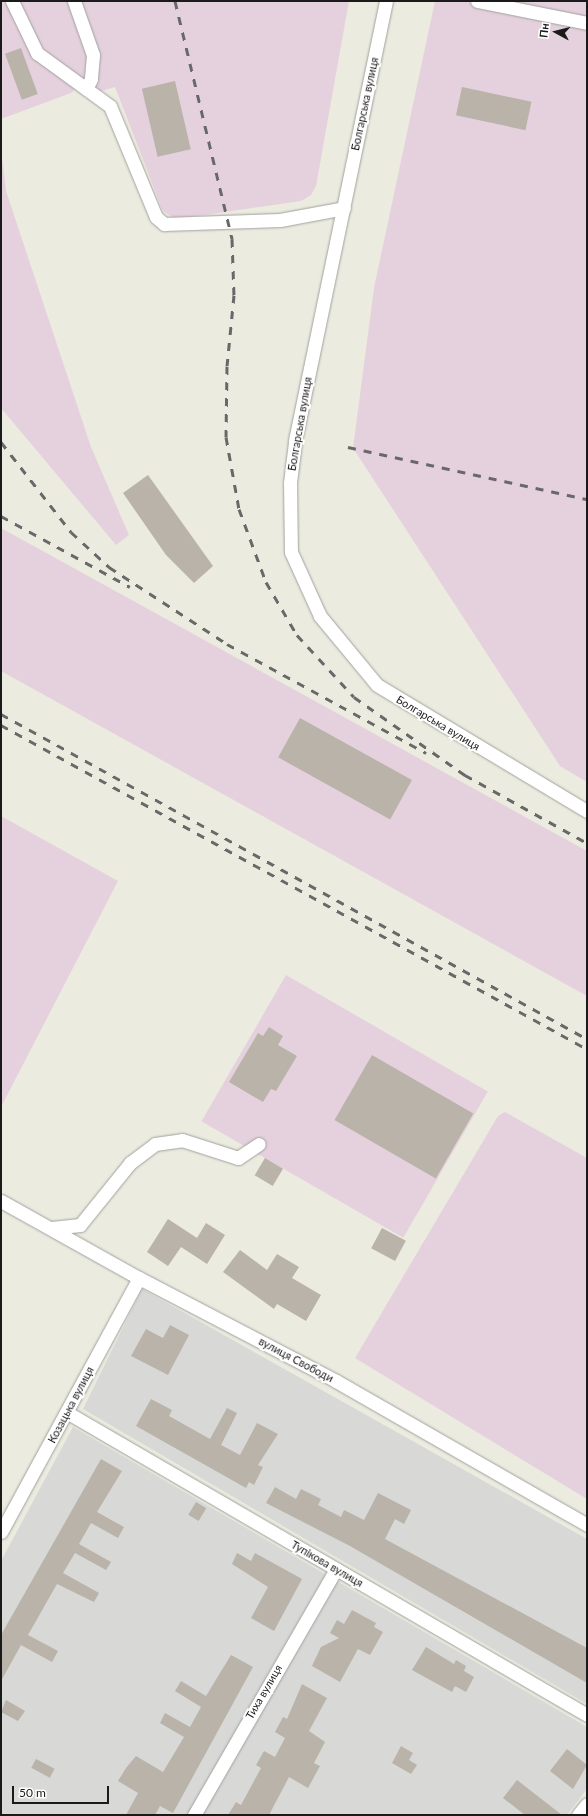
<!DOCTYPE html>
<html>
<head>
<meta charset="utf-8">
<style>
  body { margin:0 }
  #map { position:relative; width:588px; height:1816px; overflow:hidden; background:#ecebdf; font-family:Lato,sans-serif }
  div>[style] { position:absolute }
  .residential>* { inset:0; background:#d8d8d7 }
  .industrial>* { inset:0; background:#e5d1dd; transform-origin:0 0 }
  .building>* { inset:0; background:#b9b3a9; transform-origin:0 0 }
  .roads { filter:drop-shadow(0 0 1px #a1a1a1) drop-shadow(0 0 1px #a1a1a1) }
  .minor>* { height:13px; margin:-6.5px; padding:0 6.5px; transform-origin:6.5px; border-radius:6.5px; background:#fff }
  .rail>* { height:3px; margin-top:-1.5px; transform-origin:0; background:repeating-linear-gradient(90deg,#686868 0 8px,transparent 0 16px) }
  span { translate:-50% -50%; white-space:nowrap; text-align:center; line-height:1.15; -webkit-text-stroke:4px #fff; paint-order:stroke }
  .street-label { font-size:11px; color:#1a1a1a }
  .frame { position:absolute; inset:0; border:2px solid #1a1a1a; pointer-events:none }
  .north { position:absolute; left:536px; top:12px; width:40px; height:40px; -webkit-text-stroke:3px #fff; paint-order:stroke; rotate:277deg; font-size:11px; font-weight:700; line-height:16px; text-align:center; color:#1a1a1a }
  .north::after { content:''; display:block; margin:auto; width:14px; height:18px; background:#1a1a1a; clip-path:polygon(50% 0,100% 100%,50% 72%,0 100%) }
  .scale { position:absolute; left:12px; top:1786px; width:97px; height:18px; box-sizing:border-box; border:2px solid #1a1a1a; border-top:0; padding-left:5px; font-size:12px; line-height:14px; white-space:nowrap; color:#1a1a1a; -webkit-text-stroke:3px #fff; paint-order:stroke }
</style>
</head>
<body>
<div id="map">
  <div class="residential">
    <div style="clip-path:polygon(142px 1289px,587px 1539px,587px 1704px,83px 1409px)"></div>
    <div style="clip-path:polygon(73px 1427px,587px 1727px,587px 1789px,567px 1815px,1px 1815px,1px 1561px)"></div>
  </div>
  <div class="industrial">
    <div style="clip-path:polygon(1px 1px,349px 1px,316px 186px,311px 195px,301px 201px,175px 219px,163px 211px,115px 87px,98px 92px,95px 84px,84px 80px,71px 93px,1px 119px)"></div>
    <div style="clip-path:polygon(435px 1px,587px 1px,587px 782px,560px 766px,353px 448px,374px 288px)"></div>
    <div style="clip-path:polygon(1px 149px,6px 191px,91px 447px,129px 535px,116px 545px,1px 408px)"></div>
    <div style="clip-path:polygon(1px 528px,587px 851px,587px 996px,1px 671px)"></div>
    <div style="clip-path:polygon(1px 816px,118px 881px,1px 1107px)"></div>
    <div style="left:286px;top:975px;width:233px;height:169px;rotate:30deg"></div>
    <div style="clip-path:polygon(505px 1112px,587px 1158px,587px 1499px,355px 1358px,498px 1116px)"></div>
  </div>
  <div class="building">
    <div style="left:21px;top:48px;width:49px;height:17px;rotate:70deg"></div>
    <div style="left:175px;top:81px;width:70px;height:34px;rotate:77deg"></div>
    <div style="left:462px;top:87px;width:71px;height:29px;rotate:12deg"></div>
    <div style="clip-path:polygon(148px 475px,213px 566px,194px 583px,166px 555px,123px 493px)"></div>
    <div style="left:300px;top:718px;width:128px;height:45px;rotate:29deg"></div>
    <div style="clip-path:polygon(269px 1027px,283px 1036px,278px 1045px,297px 1056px,276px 1091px,271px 1089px,263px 1102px,229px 1082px,258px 1033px,263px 1036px)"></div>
    <div style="left:372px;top:1055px;width:117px;height:75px;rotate:30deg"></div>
    <div style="left:265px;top:1158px;width:21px;height:20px;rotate:31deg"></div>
    <div style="clip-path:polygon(168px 1219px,197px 1238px,206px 1223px,225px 1235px,207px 1264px,181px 1247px,168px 1266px,147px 1252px)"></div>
    <div style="left:382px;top:1228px;width:27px;height:23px;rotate:28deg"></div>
    <div style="clip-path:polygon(240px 1250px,267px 1270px,277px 1254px,299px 1267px,292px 1278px,321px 1295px,306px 1321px,277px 1304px,274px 1309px,223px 1272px)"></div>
    <div style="clip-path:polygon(170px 1325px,189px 1335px,168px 1375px,131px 1356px,146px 1329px,163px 1338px)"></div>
    <div style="clip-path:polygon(151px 1399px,172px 1410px,169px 1416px,210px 1439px,227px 1408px,237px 1413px,221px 1445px,240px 1455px,257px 1423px,278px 1434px,258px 1465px,263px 1467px,254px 1485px,249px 1482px,246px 1488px,136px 1426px)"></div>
    <div style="clip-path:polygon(101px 1459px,122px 1471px,97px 1512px,124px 1527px,118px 1538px,91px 1523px,79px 1544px,111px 1562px,106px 1570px,75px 1553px,63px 1573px,99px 1593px,94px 1602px,57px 1584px,28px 1635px,58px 1651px,52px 1662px,21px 1645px,1px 1681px,1px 1635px)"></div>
    <div style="clip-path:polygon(275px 1487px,296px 1499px,301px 1489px,321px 1499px,318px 1505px,341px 1517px,344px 1510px,364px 1520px,378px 1493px,411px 1510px,404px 1524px,395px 1519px,385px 1539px,587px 1648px,587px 1683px,350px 1546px,266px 1503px)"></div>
    <div style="left:196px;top:1502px;width:12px;height:15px;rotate:31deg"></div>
    <div style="clip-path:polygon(237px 1553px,251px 1561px,255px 1553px,302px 1579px,274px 1631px,251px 1618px,268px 1587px,232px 1564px)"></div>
    <div style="clip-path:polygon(352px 1610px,376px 1623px,374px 1627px,383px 1632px,370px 1655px,358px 1649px,340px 1682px,312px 1666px,321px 1647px,339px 1638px,330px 1633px,337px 1620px,344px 1624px)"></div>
    <div style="clip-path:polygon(426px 1647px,454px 1664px,456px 1660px,466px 1666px,464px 1671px,474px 1677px,466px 1692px,455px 1686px,452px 1692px,412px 1670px)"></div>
    <div style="clip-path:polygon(231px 1655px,253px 1667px,173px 1813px,160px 1806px,155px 1815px,126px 1815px,138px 1793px,118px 1781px,126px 1768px,136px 1756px,163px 1772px,184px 1737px,160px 1723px,165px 1713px,190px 1727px,201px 1707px,175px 1691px,181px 1681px,206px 1696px)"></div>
    <div style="clip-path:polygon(302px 1684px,327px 1698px,309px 1731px,325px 1742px,314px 1763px,320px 1766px,308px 1788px,289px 1777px,269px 1815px,228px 1815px,236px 1802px,241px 1805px,261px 1768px,256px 1765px,264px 1751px,275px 1757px,285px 1738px,275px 1732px,283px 1717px,287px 1719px)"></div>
    <div style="clip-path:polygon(6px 1700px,25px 1711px,18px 1721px,1px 1712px)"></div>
    <div style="clip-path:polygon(401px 1746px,413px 1753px,409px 1760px,417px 1765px,411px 1774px,392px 1763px)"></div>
    <div style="clip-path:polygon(567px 1749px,587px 1765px,573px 1789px,550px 1771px)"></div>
    <div style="left:36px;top:1759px;width:21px;height:10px;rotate:28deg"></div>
    <div style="clip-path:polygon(517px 1780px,562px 1815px,525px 1815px,503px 1798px)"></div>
  </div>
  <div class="roads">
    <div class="minor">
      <div style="left:12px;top:1px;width:58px;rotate:64.3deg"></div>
      <div style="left:37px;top:53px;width:90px;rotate:36deg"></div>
      <div style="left:110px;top:106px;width:120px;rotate:67.5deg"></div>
      <div style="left:156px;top:217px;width:11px;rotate:41deg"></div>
      <div style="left:164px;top:224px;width:116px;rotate:-2deg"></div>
      <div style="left:280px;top:220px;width:65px;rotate:-10.6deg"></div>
      <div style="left:74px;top:1px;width:57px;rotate:70.6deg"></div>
      <div style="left:93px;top:55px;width:24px;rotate:95deg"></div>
      <div style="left:91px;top:79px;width:11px;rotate:117deg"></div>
      <div style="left:386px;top:1px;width:450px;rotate:101.7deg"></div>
      <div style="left:295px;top:442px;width:41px;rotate:97deg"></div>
      <div style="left:290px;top:483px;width:69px;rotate:89.2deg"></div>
      <div style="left:291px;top:552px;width:70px;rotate:65.6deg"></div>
      <div style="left:320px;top:616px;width:89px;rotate:50.4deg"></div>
      <div style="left:377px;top:685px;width:245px;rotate:31deg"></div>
      <div style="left:477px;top:1px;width:112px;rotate:11.3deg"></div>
      <div style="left:1px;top:1201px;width:158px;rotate:29.2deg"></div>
      <div style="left:139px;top:1278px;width:222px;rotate:27.6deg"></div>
      <div style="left:336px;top:1381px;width:289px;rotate:29.8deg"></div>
      <div style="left:52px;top:1228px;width:28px;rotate:-6deg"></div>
      <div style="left:80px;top:1225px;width:80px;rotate:-51.1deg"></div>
      <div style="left:130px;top:1163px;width:31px;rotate:-37deg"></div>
      <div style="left:155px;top:1144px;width:27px;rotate:-8deg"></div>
      <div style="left:182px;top:1140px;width:59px;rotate:17.8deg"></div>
      <div style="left:238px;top:1158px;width:25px;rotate:-34deg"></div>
      <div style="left:68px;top:1413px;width:600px;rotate:30.19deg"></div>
      <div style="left:1px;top:1532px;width:289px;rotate:-61.5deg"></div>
      <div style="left:194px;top:1815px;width:284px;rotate:-60deg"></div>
      <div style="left:578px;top:1815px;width:14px;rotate:-51deg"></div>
    </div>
  </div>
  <div class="rail">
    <div style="left:175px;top:1px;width:245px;rotate:76.5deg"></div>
    <div style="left:232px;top:239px;width:56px;rotate:88deg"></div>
    <div style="left:234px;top:295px;width:71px;rotate:95.6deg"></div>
    <div style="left:227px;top:366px;width:71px;rotate:90.8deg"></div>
    <div style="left:226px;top:437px;width:73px;rotate:79.8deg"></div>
    <div style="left:239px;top:509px;width:78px;rotate:69.7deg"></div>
    <div style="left:266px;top:582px;width:61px;rotate:59.7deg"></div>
    <div style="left:297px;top:635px;width:84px;rotate:47.4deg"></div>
    <div style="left:354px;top:697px;width:136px;rotate:35.1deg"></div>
    <div style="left:465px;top:775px;width:140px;rotate:29.1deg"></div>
    <div style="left:1px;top:442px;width:114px;rotate:52.1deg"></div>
    <div style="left:71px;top:532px;width:52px;rotate:42.6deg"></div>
    <div style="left:109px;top:567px;width:141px;rotate:33.1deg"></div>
    <div style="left:227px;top:644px;width:227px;rotate:28.7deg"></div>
    <div style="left:348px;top:447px;width:245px;rotate:12.3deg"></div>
    <div style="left:1px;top:516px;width:147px;rotate:28.8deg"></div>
    <div style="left:1px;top:714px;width:670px;rotate:29.01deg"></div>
    <div style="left:1px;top:725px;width:670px;rotate:28.94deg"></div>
  </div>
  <div class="street-label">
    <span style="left:365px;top:104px;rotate:-78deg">Болгарська вулиця</span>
    <span style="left:300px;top:424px;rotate:-80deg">Болгарська вулиця</span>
    <span style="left:438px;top:723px;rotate:31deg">Болгарська вулиця</span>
    <span style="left:296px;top:1360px;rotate:28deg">вулиця Свободи</span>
    <span style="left:71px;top:1405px;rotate:-62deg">Козацька вулиця</span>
    <span style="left:327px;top:1564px;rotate:30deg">Тупікова вулиця</span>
    <span style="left:264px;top:1692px;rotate:-60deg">Тиха вулиця</span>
  </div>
  <div class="frame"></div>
  <div class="north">Пн</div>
  <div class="scale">50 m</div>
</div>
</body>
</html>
